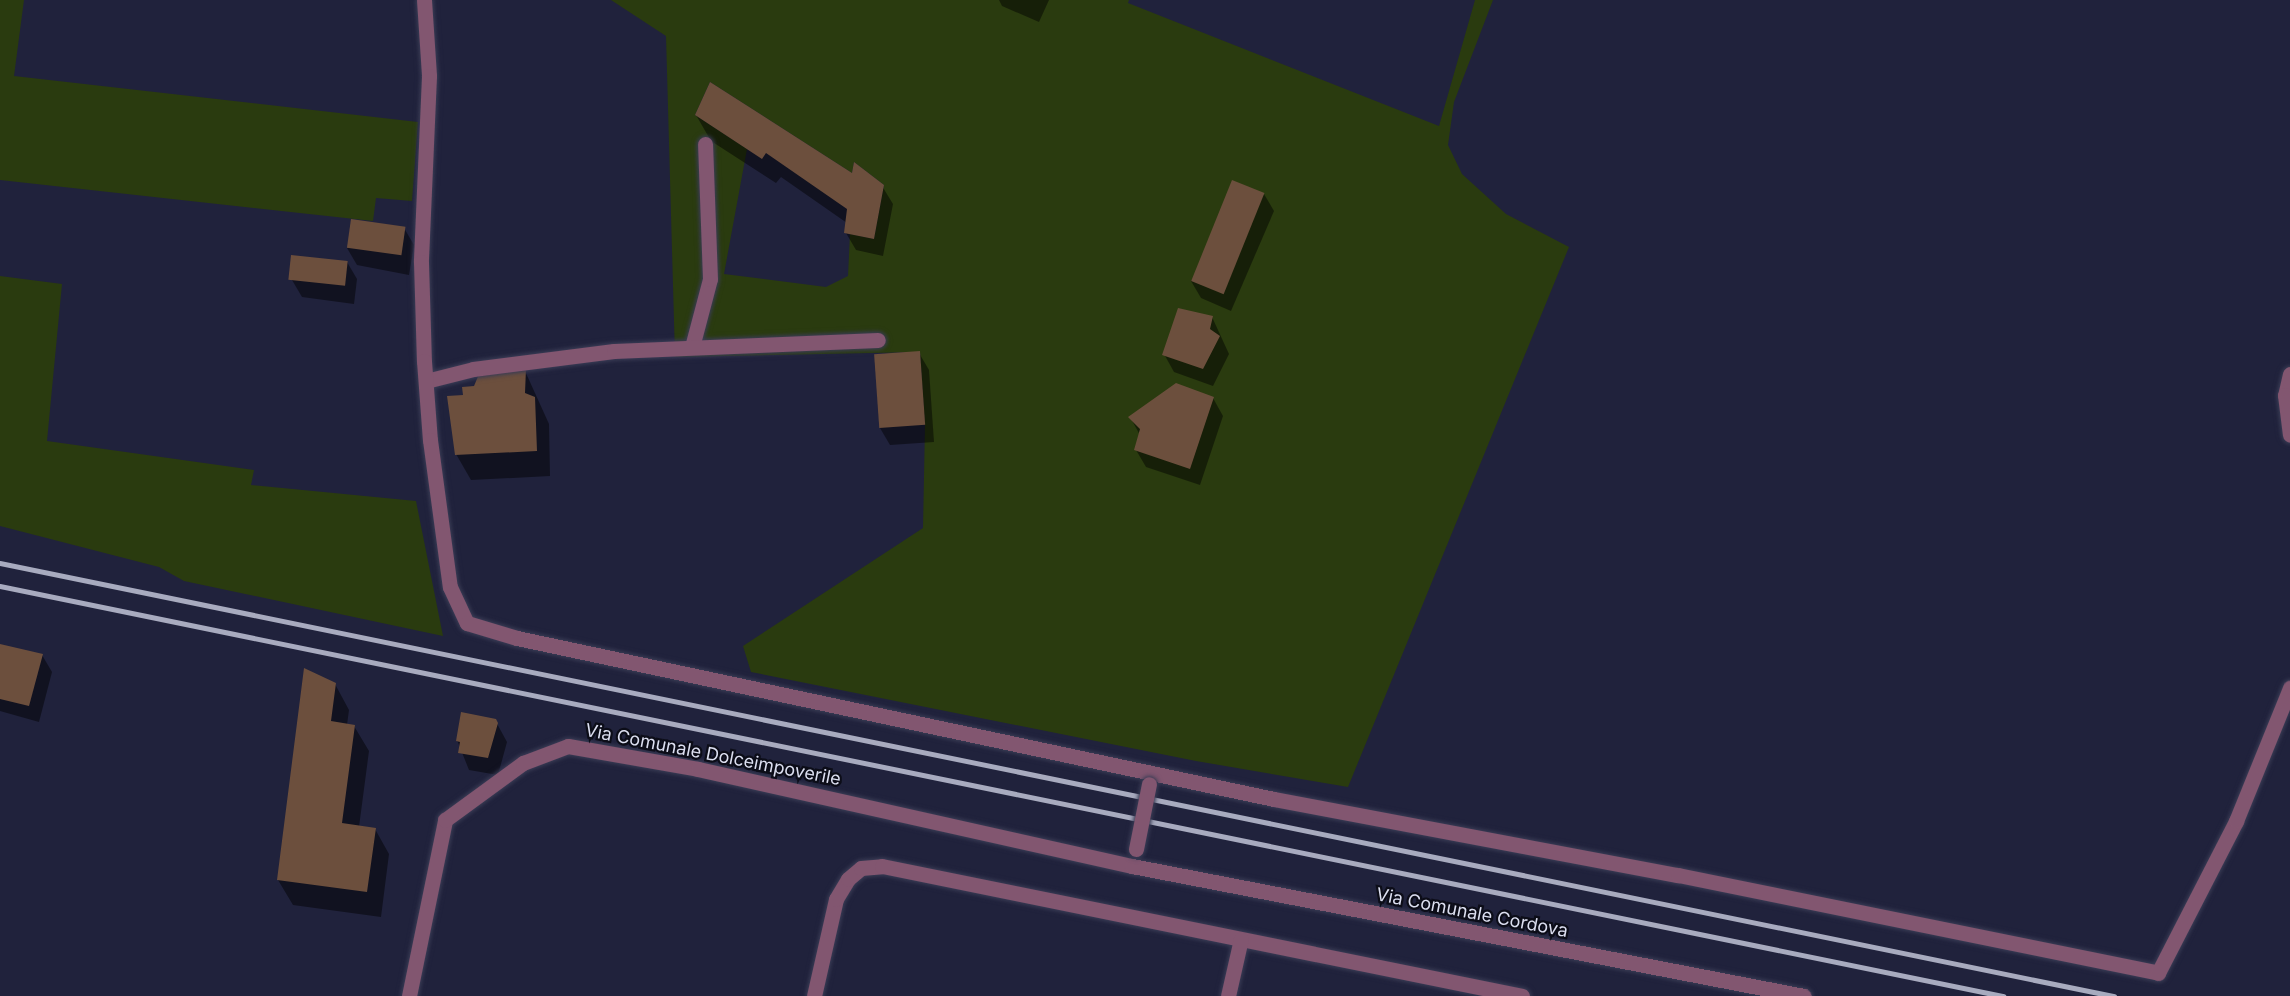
<!DOCTYPE html>
<html>
<head>
<meta charset="utf-8">
<style>
  body { margin:0 }
  #map { position:relative; width:2290px; height:996px; overflow:hidden; background:#20223c; font-family:Inter,sans-serif }
  div>[style] { position:absolute }
  .green>* { inset:0; background:#2a3b0f }
  .shadow>* { inset:0; background:#0007 }
  .building>* { inset:0; background:#6c4f3d; transform-origin:0 0 }
  .roads { filter:drop-shadow(0 0 2px #3a3c55) drop-shadow(0 0 2px #3a3c55) }
  .service>* { height:15px; margin:-7.5px; padding:0 7.5px; transform-origin:7.5px; border-radius:7.5px; background:#825670 }
  .minor>* { height:15px; margin:-7.5px; padding:0 7.5px; transform-origin:7.5px; border-radius:7.5px; background:#825670 }
  .rail>* { height:4.5px; margin:-2.25px; padding:0 2.25px; transform-origin:2.25px; border-radius:2.25px; background:#a8abbf }
  .bridges { filter:drop-shadow(0 0 2px #3a3c55) drop-shadow(0 0 2px #3a3c55) }
  .minor-bridge>* { height:15px; margin:-7.5px; padding:0 7.5px; transform-origin:7.5px; border-radius:7.5px; background:#825670 }
  span { translate:-50% -50%; white-space:nowrap; text-align:center; line-height:1.15; -webkit-text-stroke:4.5px #0c0d18; paint-order:stroke }
  .street-label { font-size:18px; color:#dcdff0 }
</style>
</head>
<body>
<div id="map">
  <div class="green">
    <div style="clip-path:polygon(0 0,24px 0,14px 76px,418px 122px,412px 201px,376px 198px,373px 221px,0 180px)"></div>
    <div style="clip-path:polygon(evenodd,611px 0,1129px 0,1128px 3px,1439px 126px,1475px 0,1493px 0,1454px 102px,1448px 145px,1462px 174px,1506px 214px,1569px 247px,1348px 787px,1196px 761px,751px 672px,743px 646px,923px 528px,925px 425px,920px 352px,675px 357px,666px 36px,611px 0,710px 82px,852px 173px,854px 162px,884px 185px,874px 239px,850px 234px,848px 276px,826px 287px,724px 274px,747px 149px,695px 115px,710px 82px)"></div>
    <div style="clip-path:polygon(0 276px,62px 284px,47px 441px,254px 470px,251px 485px,416px 501px,443px 636px,184px 581px,159px 567px,0 526px)"></div>
  </div>
  <div class="shadow">
    <div style="clip-path:polygon(999px 0,1049px 0,1039px 22px,1002px 6px)"></div>
    <div style="clip-path:polygon(696px 115px,882px 186px,893px 204px,883px 256px,856px 250px,846px 233px,847px 223px,781px 177px,776px 183px,711px 141px)"></div>
    <div style="clip-path:polygon(1264px 194px,1274px 211px,1231px 311px,1201px 298px,1191px 281px)"></div>
    <div style="clip-path:polygon(404px 228px,414px 245px,409px 275px,357px 265px,347px 248px)"></div>
    <div style="clip-path:polygon(347px 262px,357px 279px,354px 304px,302px 297px,292px 280px)"></div>
    <div style="clip-path:polygon(1212px 317px,1229px 354px,1213px 386px,1174px 372px,1164px 354px)"></div>
    <div style="clip-path:polygon(919px 353px,929px 370px,934px 442px,890px 445px,880px 428px)"></div>
    <div style="clip-path:polygon(525px 371px,549px 424px,550px 476px,471px 480px,456px 454px,465px 396px,475px 387px)"></div>
    <div style="clip-path:polygon(1213px 398px,1223px 416px,1200px 485px,1146px 467px,1136px 450px,1140px 435px,1130px 417px)"></div>
    <div style="clip-path:polygon(0 652px,42px 655px,52px 672px,39px 722px,0 711px)"></div>
    <div style="clip-path:polygon(335px 684px,349px 710px,347px 725px,354px 726px,369px 751px,359px 827px,375px 829px,389px 854px,381px 917px,293px 905px,278px 880px)"></div>
    <div style="clip-path:polygon(495px 720px,507px 742px,498px 775px,469px 770px,457px 740px)"></div>
  </div>
  <div class="building">
    <div style="clip-path:polygon(710px 82px,852px 173px,854px 162px,884px 185px,874px 239px,844px 233px,847px 209px,766px 153px,762px 159px,695px 115px)"></div>
    <div style="left:1232px;top:180px;width:35px;height:109px;rotate:22deg"></div>
    <div style="left:351px;top:219px;width:55px;height:29px;rotate:8deg"></div>
    <div style="left:291px;top:255px;width:57px;height:25px;rotate:6deg"></div>
    <div style="clip-path:polygon(1178px 308px,1213px 316px,1210px 329px,1220px 336px,1203px 369px,1162px 355px)"></div>
    <div style="left:920px;top:351px;width:74px;height:46px;rotate:86deg"></div>
    <div style="clip-path:polygon(526px 369px,525px 393px,535px 397px,537px 451px,455px 455px,447px 396px,463px 395px,462px 387px,474px 386px,479px 374px)"></div>
    <div style="clip-path:polygon(1176px 383px,1214px 397px,1190px 469px,1134px 450px,1140px 429px,1128px 417px)"></div>
    <div style="clip-path:polygon(0 644px,43px 654px,29px 706px,0 699px)"></div>
    <div style="clip-path:polygon(304px 668px,336px 683px,331px 721px,355px 725px,342px 823px,376px 828px,367px 892px,277px 880px)"></div>
    <div style="clip-path:polygon(461px 712px,496px 719px,498px 723px,488px 758px,458px 753px,460px 742px,456px 741px)"></div>
  </div>
  <div class="roads">
    <div class="service">
      <div style="left:692px;top:347px;width:70px;rotate:-75.2deg"></div>
      <div style="left:710px;top:279px;width:135px;rotate:-92.1deg"></div>
      <div style="left:426px;top:381px;width:49px;rotate:-14.3deg"></div>
      <div style="left:473px;top:369px;width:142px;rotate:-7.3deg"></div>
      <div style="left:614px;top:351px;width:264px;rotate:-2.4deg"></div>
    </div>
    <div class="minor">
      <div style="left:424px;top:0;width:76px;rotate:86.2deg"></div>
      <div style="left:429px;top:76px;width:186px;rotate:92.5deg"></div>
      <div style="left:421px;top:262px;width:99px;rotate:88.3deg"></div>
      <div style="left:424px;top:361px;width:79px;rotate:85.7deg"></div>
      <div style="left:430px;top:440px;width:148px;rotate:82.3deg"></div>
      <div style="left:450px;top:587px;width:40px;rotate:65deg"></div>
      <div style="left:467px;top:623px;width:52px;rotate:16.7deg"></div>
      <div style="left:517px;top:638px;width:774px;rotate:12.01deg"></div>
      <div style="left:1274px;top:799px;width:411px;rotate:10.7deg"></div>
      <div style="left:1678px;top:875px;width:490px;rotate:11.5deg"></div>
      <div style="left:2158px;top:973px;width:171px;rotate:-62.8deg"></div>
      <div style="left:2236px;top:821px;width:144px;rotate:-67.9deg"></div>
      <div style="left:2290px;top:374px;width:22px;rotate:103deg"></div>
      <div style="left:2285px;top:395px;width:40px;rotate:82.9deg"></div>
      <div style="left:409px;top:996px;width:180px;rotate:-78.4deg"></div>
      <div style="left:445px;top:820px;width:97px;rotate:-36.2deg"></div>
      <div style="left:523px;top:763px;width:48px;rotate:-20.7deg"></div>
      <div style="left:568px;top:746px;width:132px;rotate:10deg"></div>
      <div style="left:698px;top:769px;width:445px;rotate:12.6deg"></div>
      <div style="left:1132px;top:866px;width:684px;rotate:10.95deg"></div>
      <div style="left:814px;top:996px;width:99px;rotate:-77.2deg"></div>
      <div style="left:836px;top:899px;width:23px;rotate:-59deg"></div>
      <div style="left:848px;top:879px;width:17px;rotate:-40deg"></div>
      <div style="left:861px;top:868px;width:21px;rotate:-5deg"></div>
      <div style="left:882px;top:866px;width:653px;rotate:11.48deg"></div>
      <div style="left:1228px;top:996px;width:58px;rotate:-77.2deg"></div>
    </div>
  </div>
  <div class="rail">
    <div style="left:0;top:563px;width:2158px;rotate:11.58deg"></div>
    <div style="left:0;top:586px;width:2045px;rotate:11.57deg"></div>
  </div>
  <div class="bridges">
    <div class="minor-bridge">
      <div style="left:1136px;top:849px;width:66px;rotate:-78.7deg"></div>
    </div>
  </div>
  <div class="street-label">
    <span style="left:713px;top:755px;rotate:11deg">Via Comunale Dolceimpoverile</span>
    <span style="left:1472px;top:913px;rotate:11deg">Via Comunale Cordova</span>
  </div>
</div>
</body>
</html>
